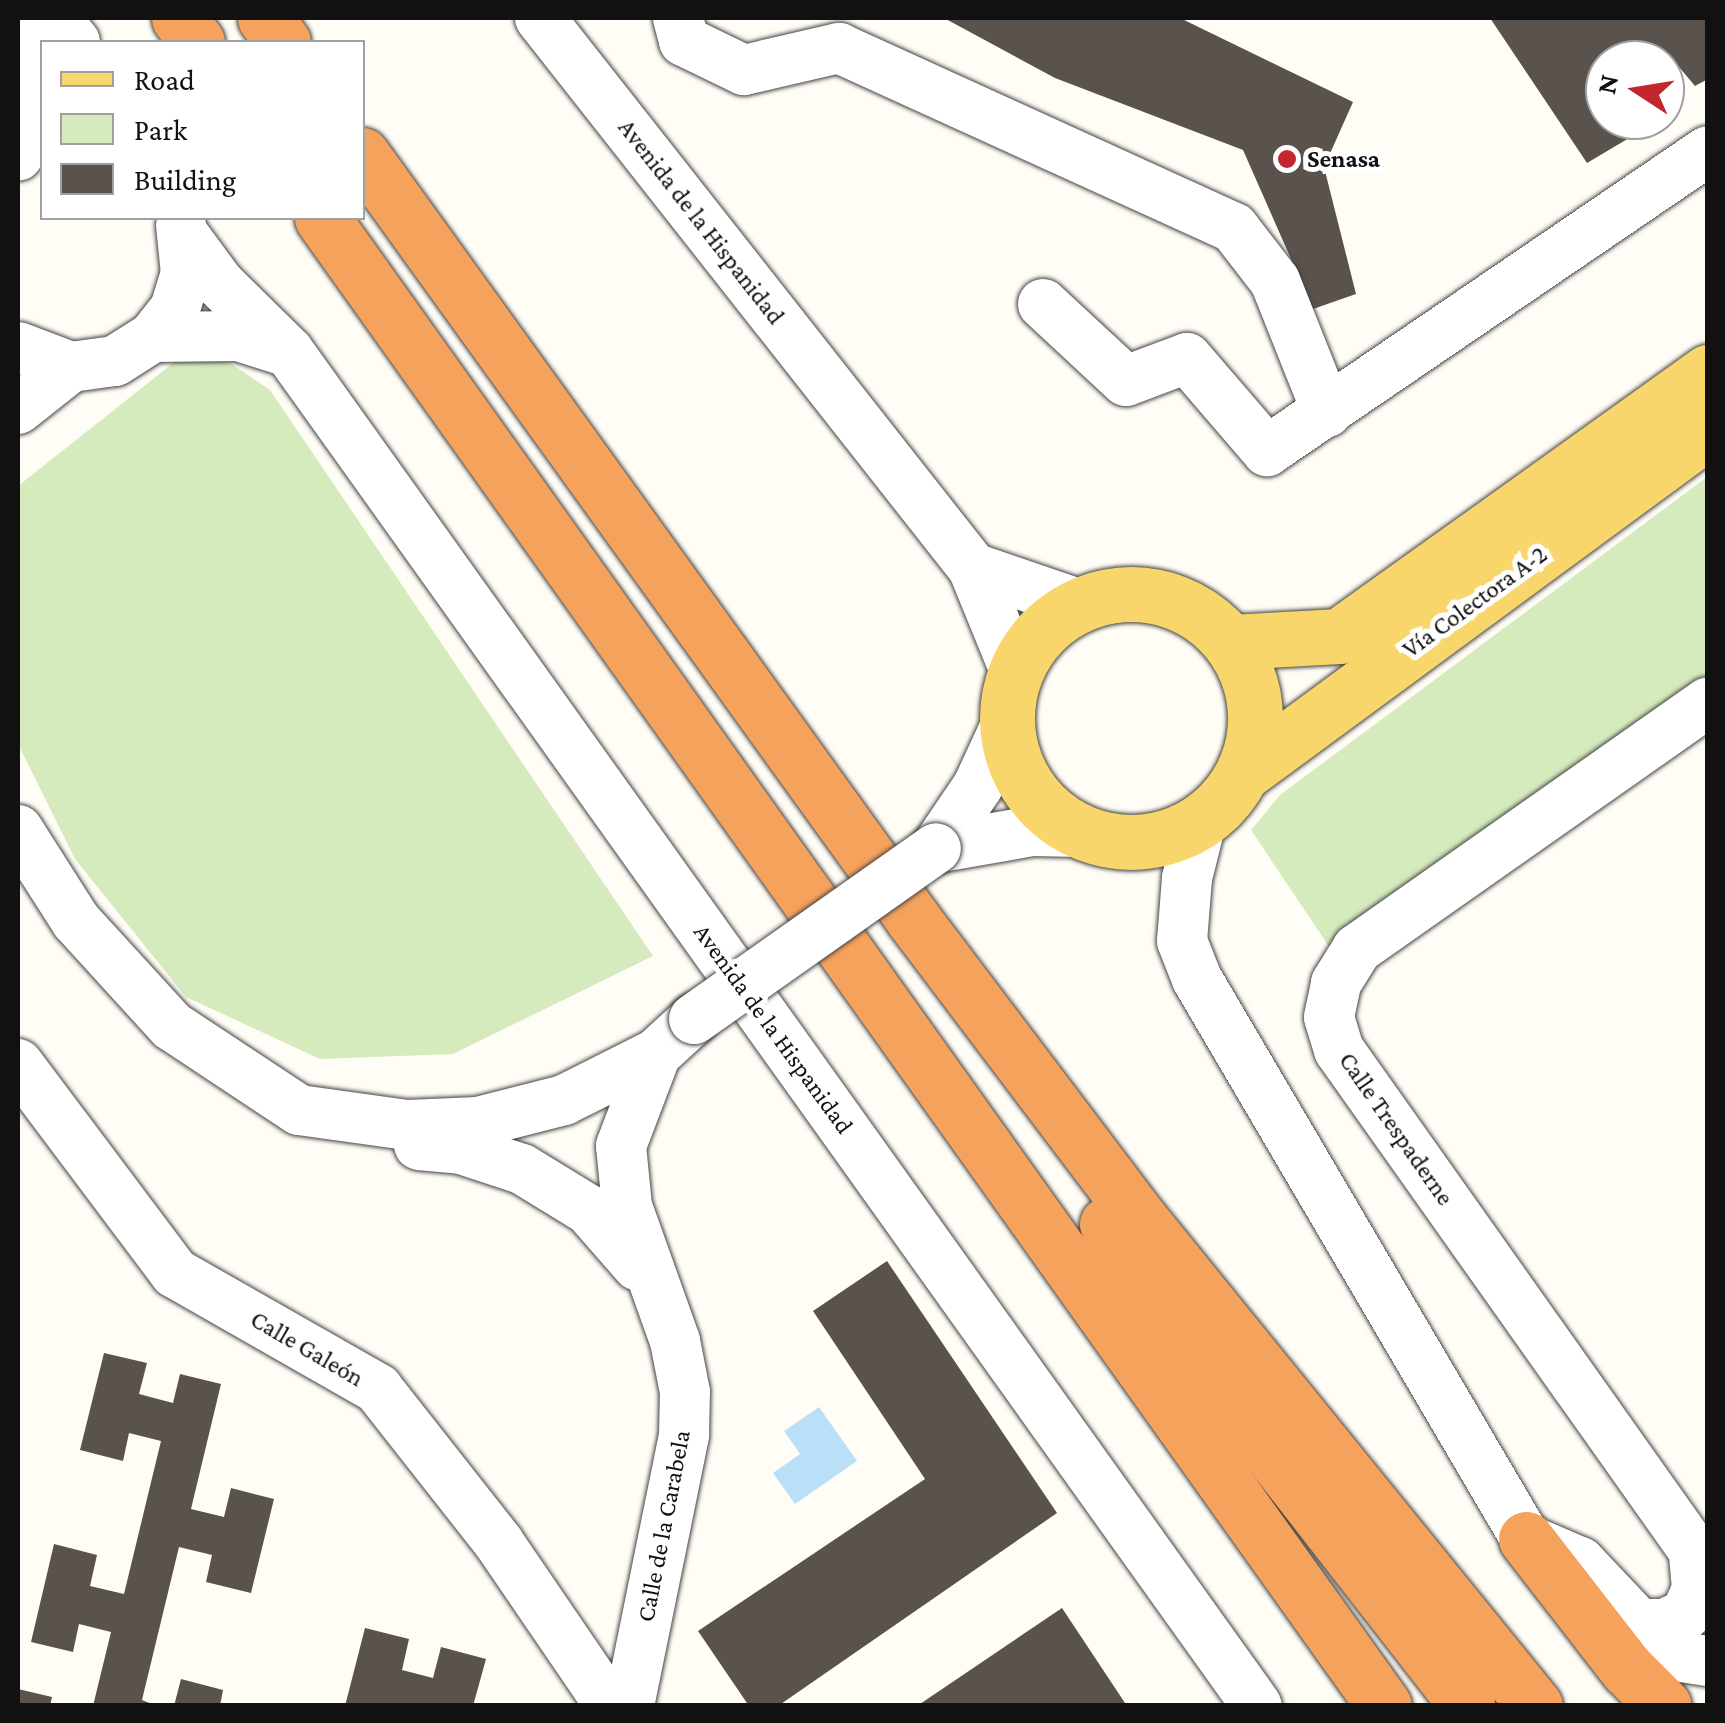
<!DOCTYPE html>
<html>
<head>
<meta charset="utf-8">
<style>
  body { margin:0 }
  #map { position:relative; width:1725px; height:1723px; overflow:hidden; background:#fffdf5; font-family:"Crimson Pro",serif }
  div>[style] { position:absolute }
  .green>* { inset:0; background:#d5ebbd }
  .water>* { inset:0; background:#b9e0f7 }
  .building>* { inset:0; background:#5a524d }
  .roads { filter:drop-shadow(0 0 2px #444) drop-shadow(0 0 2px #444) }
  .minor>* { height:50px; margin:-25px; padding:0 25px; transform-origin:25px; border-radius:25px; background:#fff }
  .major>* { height:55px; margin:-27.5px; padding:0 27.5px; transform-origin:27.5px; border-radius:27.5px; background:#f9d66b }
  .major>.ring { margin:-27.5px; padding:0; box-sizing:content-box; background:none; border:55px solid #f9d66b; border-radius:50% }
  .highway>* { height:55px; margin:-27.5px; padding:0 27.5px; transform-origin:27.5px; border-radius:27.5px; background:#f5a25d }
  .bridges { filter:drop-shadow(0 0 2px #444) drop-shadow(0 0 2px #444) }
  .minor-bridge>* { height:50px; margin:-25px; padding:0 25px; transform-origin:25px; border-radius:25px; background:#fff }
  .dots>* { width:28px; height:28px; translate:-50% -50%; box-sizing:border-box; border:5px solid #fff; border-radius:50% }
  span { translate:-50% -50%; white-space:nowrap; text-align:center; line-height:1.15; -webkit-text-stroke:10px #fff; paint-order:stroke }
  .poi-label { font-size:25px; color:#111; font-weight:700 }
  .left { translate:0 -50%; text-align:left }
  .street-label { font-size:25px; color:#111 }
  .frame { position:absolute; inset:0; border:20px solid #111; pointer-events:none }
  .legend { position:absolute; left:40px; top:40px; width:325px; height:180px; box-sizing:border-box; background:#fff; border:2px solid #a0a0a0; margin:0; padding:12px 18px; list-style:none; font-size:30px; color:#111 }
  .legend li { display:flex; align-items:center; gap:20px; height:50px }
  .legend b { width:50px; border:2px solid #a0a0a0 }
  .north { position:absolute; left:1585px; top:40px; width:100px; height:100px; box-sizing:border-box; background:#fff; border:2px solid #a0a0a0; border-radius:50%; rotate:282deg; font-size:28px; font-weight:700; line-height:40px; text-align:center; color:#111 }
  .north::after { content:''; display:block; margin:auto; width:35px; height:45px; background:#c4262e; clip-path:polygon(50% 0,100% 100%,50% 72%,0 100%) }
</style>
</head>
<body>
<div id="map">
  <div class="green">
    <div style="clip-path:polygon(177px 360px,227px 361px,270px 390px,653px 956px,453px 1054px,320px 1059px,186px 997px,75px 859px,18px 744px,18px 486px)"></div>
    <div style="clip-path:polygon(1707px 477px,1707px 679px,1334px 954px,1251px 830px,1280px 795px)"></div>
  </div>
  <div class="water">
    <div style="clip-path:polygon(819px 1407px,857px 1461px,795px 1504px,773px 1473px,800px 1454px,784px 1431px)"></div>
  </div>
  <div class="building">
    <div style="clip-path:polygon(944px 18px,1180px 18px,1353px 102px,1324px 167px,1356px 294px,1313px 309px,1243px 150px,1055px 78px)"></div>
    <div style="clip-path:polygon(1490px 18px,1708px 18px,1708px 79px,1695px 86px,1679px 67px,1665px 76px,1665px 60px,1605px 60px,1605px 120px,1651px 125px,1587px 163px)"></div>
    <div style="clip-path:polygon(887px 1261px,1057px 1513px,778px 1706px,749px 1706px,698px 1631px,925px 1479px,813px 1311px)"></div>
    <div style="clip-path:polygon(104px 1353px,147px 1363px,139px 1394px,173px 1403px,180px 1374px,221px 1384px,191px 1509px,224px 1517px,231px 1488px,274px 1499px,251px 1593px,206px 1582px,212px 1555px,179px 1547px,142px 1700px,157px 1706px,93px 1706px,111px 1632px,79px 1624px,73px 1652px,31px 1642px,54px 1544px,97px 1555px,90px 1586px,124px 1594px,161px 1441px,129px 1433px,123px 1461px,80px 1450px)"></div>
    <div style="clip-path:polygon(1062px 1608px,1127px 1706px,917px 1706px)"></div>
    <div style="clip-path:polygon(365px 1628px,409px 1639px,402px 1670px,433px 1678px,441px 1647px,486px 1659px,473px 1706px,345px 1706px)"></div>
    <div style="clip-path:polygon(181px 1679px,223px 1690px,220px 1706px,174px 1706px)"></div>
    <div style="clip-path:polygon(18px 1689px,52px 1697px,50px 1706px,18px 1706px)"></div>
  </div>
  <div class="roads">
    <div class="minor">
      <div style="left:55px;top:18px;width:31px;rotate:50deg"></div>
      <div style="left:540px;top:18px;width:700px;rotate:51.79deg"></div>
      <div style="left:973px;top:568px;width:111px;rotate:67.8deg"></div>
      <div style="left:678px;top:18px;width:24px;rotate:75deg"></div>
      <div style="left:684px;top:41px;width:67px;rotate:25.8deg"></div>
      <div style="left:744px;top:70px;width:98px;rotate:-13deg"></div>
      <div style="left:839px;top:48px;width:434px;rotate:24.5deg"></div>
      <div style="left:1234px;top:228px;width:67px;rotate:52.3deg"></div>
      <div style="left:1275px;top:281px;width:141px;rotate:68.3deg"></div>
      <div style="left:18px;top:36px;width:71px;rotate:80.3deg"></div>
      <div style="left:30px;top:106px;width:51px;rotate:103.5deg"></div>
      <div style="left:186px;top:238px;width:56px;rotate:53.7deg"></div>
      <div style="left:219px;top:283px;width:98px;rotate:44.6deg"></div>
      <div style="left:289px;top:352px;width:1664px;rotate:54.44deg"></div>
      <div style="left:1043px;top:304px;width:113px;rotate:42.9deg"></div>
      <div style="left:1126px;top:381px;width:65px;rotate:-20.7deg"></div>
      <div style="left:1187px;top:358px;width:123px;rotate:49.3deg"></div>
      <div style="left:1267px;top:451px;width:533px;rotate:-34.23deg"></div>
      <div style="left:153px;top:337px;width:85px;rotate:-0.7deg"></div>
      <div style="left:238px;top:336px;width:53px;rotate:17.4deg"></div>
      <div style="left:18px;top:347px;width:57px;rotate:20.7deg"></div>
      <div style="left:71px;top:367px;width:44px;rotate:-7.8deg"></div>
      <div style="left:115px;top:361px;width:45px;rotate:-32.3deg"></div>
      <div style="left:153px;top:337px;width:36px;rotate:-52deg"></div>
      <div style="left:175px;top:309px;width:37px;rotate:-73deg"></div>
      <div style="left:186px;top:274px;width:49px;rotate:-95.8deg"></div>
      <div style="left:18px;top:409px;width:68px;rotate:-38.4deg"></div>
      <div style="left:973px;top:568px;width:111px;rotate:18.9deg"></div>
      <div style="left:1201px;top:822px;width:58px;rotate:104deg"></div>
      <div style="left:1187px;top:878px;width:63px;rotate:94.5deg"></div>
      <div style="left:1182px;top:941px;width:41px;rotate:68.5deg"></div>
      <div style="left:1197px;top:979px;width:649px;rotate:59.57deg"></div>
      <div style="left:1526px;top:1539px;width:59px;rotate:23.1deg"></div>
      <div style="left:1580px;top:1562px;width:128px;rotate:46.6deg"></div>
      <div style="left:1668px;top:1655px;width:40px;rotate:8.5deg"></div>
      <div style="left:18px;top:830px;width:108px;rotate:57.5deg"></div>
      <div style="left:76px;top:921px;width:142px;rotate:47.6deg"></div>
      <div style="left:172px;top:1026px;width:152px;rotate:33.5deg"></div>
      <div style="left:299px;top:1110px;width:109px;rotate:7.9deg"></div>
      <div style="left:407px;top:1125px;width:71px;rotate:-2.4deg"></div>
      <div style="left:478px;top:1122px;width:89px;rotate:-14.3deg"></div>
      <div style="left:564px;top:1100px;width:103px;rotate:-26.6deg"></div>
      <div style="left:656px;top:1054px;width:52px;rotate:-42.6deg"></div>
      <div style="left:936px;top:848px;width:97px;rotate:-10deg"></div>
      <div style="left:1032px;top:831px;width:48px;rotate:1.2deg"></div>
      <div style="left:936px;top:848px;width:75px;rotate:-55.9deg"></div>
      <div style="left:978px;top:786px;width:67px;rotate:-65.3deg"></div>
      <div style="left:18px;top:1064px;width:261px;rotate:53.1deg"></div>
      <div style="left:175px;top:1273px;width:234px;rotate:29.7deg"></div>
      <div style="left:378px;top:1389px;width:196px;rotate:51.8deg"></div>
      <div style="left:499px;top:1543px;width:197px;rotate:55.7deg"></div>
      <div style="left:419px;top:1145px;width:42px;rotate:5.4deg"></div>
      <div style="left:461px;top:1149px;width:64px;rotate:18.2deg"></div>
      <div style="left:522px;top:1169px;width:79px;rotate:31.5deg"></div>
      <div style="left:589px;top:1210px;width:74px;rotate:48.8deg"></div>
      <div style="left:1636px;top:1624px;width:28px"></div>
      <div style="left:1664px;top:1624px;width:24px;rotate:-24deg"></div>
      <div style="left:1686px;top:1614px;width:27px;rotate:-66deg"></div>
      <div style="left:1697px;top:1589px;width:38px;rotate:-95deg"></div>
      <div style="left:1694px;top:1551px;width:614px;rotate:-125.32deg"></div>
      <div style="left:1339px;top:1050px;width:34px;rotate:-107deg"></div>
      <div style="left:1329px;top:1017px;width:35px;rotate:-78deg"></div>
      <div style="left:1336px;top:983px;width:40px;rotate:-58deg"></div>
      <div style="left:1357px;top:949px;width:429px;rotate:-35.1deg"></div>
      <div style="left:629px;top:1706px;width:277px;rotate:-78.5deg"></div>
      <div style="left:684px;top:1435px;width:43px;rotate:-88.7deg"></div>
      <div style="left:685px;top:1392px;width:52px;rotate:-101.1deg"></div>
      <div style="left:675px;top:1341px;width:143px;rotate:-109.6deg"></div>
      <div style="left:627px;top:1206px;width:60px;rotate:-95.7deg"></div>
      <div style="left:621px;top:1146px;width:98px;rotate:-69.2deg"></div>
    </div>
    <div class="major">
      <div class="ring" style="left:1007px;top:594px;width:193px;height:193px"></div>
      <div style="left:1231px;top:642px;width:108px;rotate:-3.2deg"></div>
      <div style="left:1339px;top:636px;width:454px;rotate:-35.6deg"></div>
      <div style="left:1243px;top:773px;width:577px;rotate:-36.33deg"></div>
    </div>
    <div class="highway">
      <div style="left:179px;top:18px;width:30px;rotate:53deg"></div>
      <div style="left:265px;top:18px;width:30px;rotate:53deg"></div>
      <div style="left:362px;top:155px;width:942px;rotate:54.2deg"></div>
      <div style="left:913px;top:919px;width:376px;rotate:52.9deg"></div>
      <div style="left:1140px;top:1219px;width:627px;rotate:50.95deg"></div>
      <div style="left:322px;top:218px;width:1828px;rotate:54.48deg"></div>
      <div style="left:1107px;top:1224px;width:113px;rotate:58deg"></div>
      <div style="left:1167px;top:1320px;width:489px;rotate:52.1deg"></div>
      <div style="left:1526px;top:1539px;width:165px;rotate:52.2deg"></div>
      <div style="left:1627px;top:1669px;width:52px;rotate:45deg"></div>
    </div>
  </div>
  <div class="bridges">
    <div class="minor-bridge">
      <div style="left:694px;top:1019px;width:296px;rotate:-35.2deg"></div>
    </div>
  </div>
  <div class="dots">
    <div style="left:1287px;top:159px;background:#c4262e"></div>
  </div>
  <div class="poi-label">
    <span class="left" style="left:1307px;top:159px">Senasa</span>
  </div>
  <div class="street-label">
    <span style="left:701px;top:222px;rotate:52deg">Avenida de la Hispanidad</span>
    <span style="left:1475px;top:602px;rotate:-36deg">Vía Colectora A-2</span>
    <span style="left:773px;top:1029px;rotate:54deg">Avenida de la Hispanidad</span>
    <span style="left:1396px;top:1129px;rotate:55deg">Calle Trespaderne</span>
    <span style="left:307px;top:1349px;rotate:30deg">Calle Galeón</span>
    <span style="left:664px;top:1526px;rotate:-79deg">Calle de la Carabela</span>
  </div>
  <div class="frame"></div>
  <ul class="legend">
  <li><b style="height:12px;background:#f9d66b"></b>Road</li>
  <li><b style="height:28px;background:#d5ebbd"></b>Park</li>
  <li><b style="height:28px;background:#5a524d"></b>Building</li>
  </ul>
  <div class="north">N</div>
</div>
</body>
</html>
